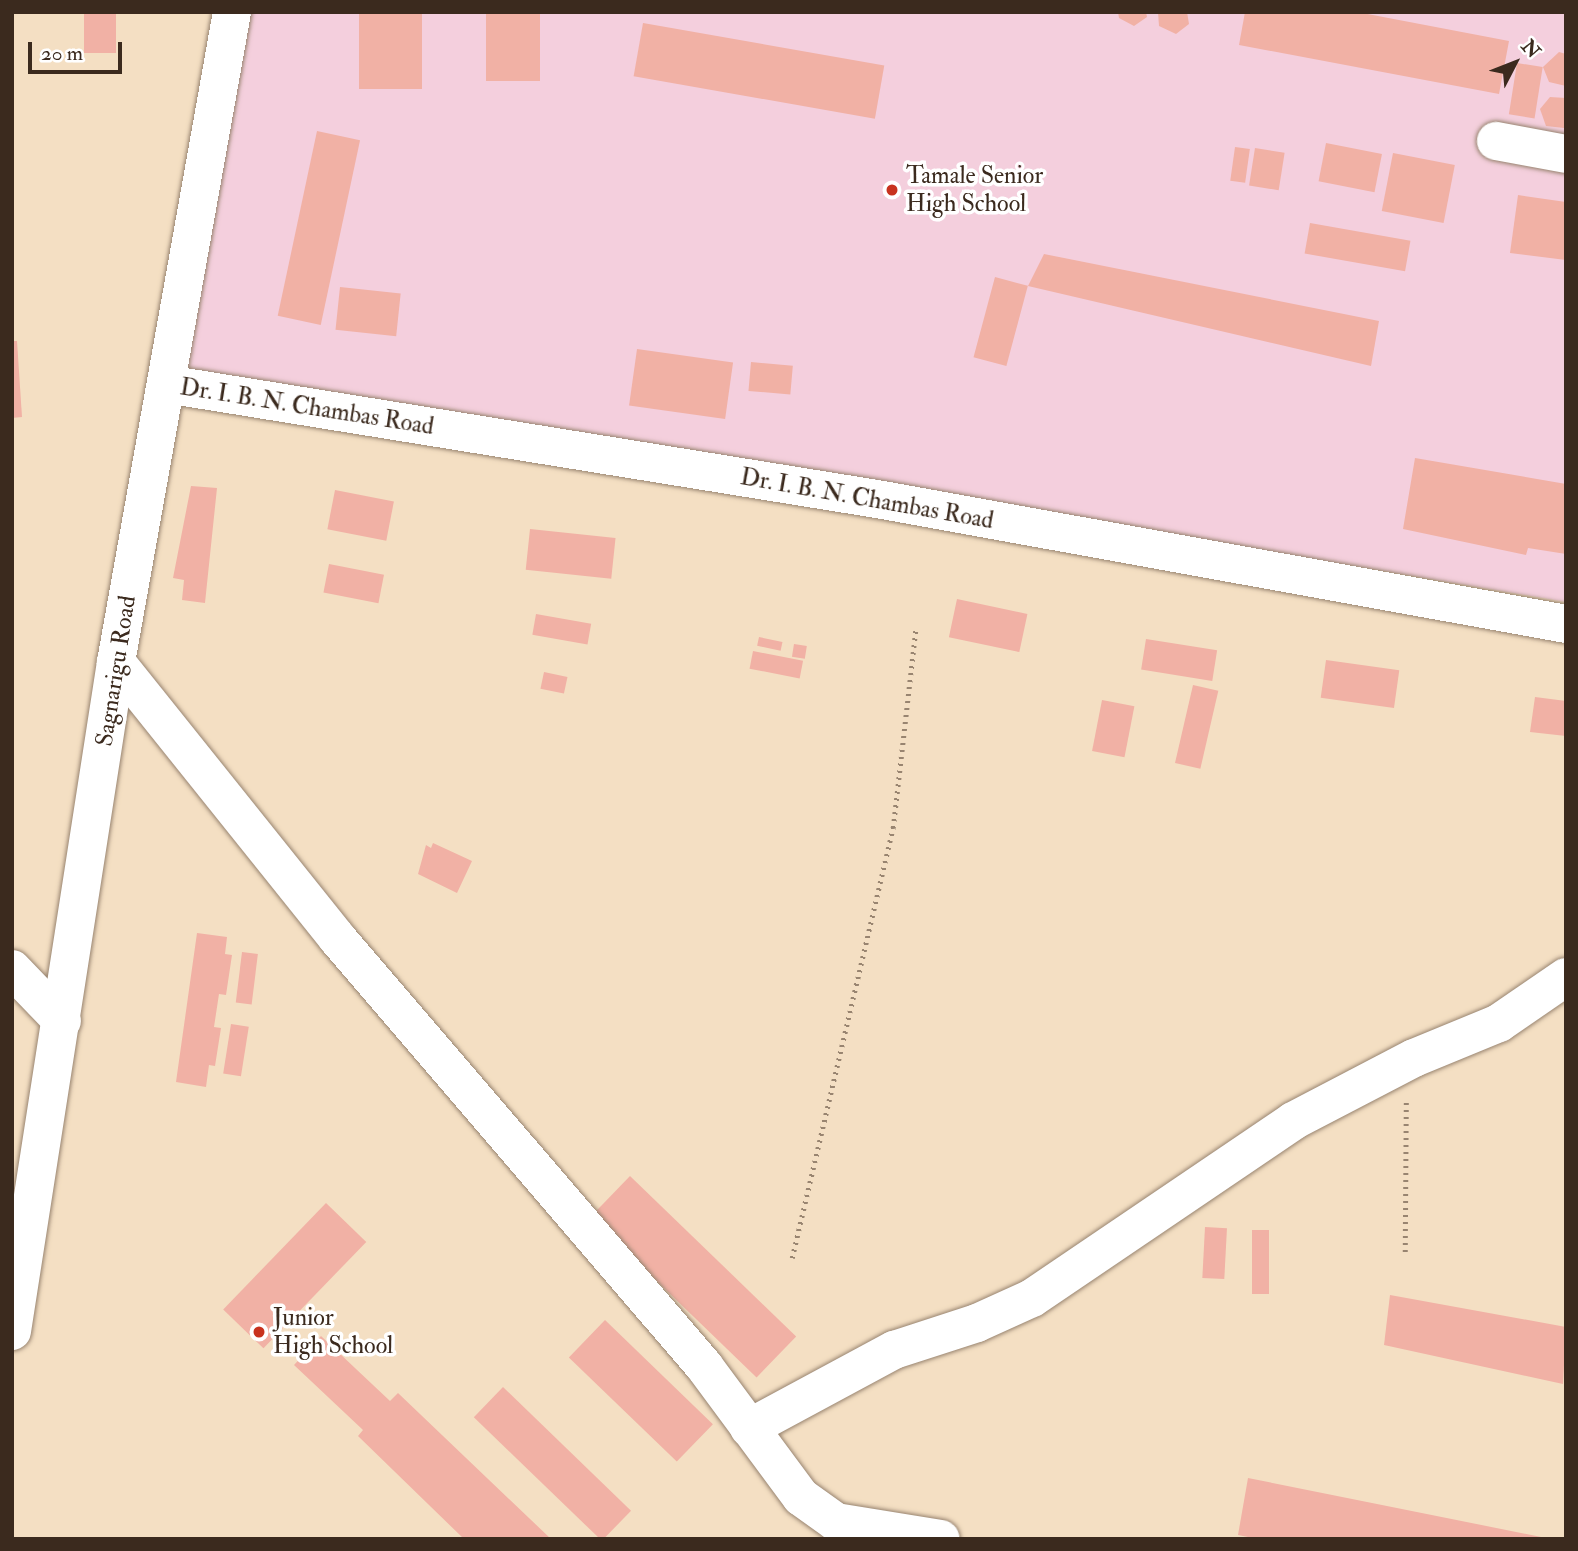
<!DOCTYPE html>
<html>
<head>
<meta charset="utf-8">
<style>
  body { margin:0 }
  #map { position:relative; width:1578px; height:1551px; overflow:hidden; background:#f4dfc3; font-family:"IM FELL Double Pica",serif }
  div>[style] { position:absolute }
  .built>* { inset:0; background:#f4cfdd }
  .building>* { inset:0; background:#f1b1a5; transform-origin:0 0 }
  .path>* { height:4.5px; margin-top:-2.25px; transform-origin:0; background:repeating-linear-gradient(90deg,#988470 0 2px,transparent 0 7px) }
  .roads { filter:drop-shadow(0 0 2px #988470) drop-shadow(0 0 2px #988470) }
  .minor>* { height:38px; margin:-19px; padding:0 19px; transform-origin:19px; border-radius:19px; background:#fff }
  .dots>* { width:19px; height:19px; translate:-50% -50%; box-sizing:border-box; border:4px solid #fff; border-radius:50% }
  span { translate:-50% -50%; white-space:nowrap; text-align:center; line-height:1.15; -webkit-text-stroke:7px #fff; paint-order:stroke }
  .poi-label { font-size:24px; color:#3b2a1e }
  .left { translate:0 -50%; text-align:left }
  .street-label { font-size:24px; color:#3b2a1e }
  .frame { position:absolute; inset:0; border:14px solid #3b2a1e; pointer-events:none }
  .north { position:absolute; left:1480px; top:28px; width:70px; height:70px; -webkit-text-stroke:5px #fff; paint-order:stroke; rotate:48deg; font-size:19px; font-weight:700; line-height:28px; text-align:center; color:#3b2a1e }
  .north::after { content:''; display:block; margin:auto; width:24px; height:32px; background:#3b2a1e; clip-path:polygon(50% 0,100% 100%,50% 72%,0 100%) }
  .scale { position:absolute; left:28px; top:42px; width:94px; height:32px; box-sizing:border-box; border:4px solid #3b2a1e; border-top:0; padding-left:9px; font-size:21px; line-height:24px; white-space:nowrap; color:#3b2a1e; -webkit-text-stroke:5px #fff; paint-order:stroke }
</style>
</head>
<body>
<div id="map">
  <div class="built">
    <div style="clip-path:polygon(248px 12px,1566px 12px,1566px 602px,187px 368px)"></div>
  </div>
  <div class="building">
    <div style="left:84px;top:12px;width:32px;height:41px"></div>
    <div style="left:359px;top:12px;width:63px;height:77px"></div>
    <div style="left:486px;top:12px;width:54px;height:69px"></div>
    <div style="clip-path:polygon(1118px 12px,1146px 12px,1147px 17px,1134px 26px,1119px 18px)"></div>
    <div style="clip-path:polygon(1158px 12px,1187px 12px,1189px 24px,1176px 34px,1159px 26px)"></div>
    <div style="clip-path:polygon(1245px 12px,1357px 12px,1509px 41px,1499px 94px,1239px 45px)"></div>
    <div style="left:643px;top:23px;width:245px;height:54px;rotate:10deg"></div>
    <div style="clip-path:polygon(1559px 52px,1566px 54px,1566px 86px,1549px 82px,1543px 67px)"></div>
    <div style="left:1517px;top:63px;width:26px;height:52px;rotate:9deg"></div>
    <div style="clip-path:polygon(1550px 97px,1566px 98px,1564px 128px,1546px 126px,1540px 109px)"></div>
    <div style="left:317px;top:131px;width:44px;height:189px;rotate:12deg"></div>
    <div style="left:1326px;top:143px;width:57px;height:39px;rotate:11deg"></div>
    <div style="left:1235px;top:147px;width:15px;height:34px;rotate:8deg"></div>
    <div style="left:1255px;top:148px;width:30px;height:38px;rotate:9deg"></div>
    <div style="left:1393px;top:153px;width:63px;height:59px;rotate:11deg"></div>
    <div style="clip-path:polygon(1518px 195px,1566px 202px,1566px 260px,1510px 253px)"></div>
    <div style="left:1310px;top:223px;width:102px;height:31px;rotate:10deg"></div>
    <div style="clip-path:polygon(1044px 254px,1379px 321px,1371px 366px,1028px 286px)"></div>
    <div style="left:995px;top:277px;width:34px;height:83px;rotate:15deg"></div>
    <div style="left:340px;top:287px;width:61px;height:43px;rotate:6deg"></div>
    <div style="clip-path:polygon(12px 341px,17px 341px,22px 417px,12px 418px)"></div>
    <div style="left:637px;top:349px;width:97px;height:57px;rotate:8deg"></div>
    <div style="left:751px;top:362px;width:42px;height:29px;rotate:5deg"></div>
    <div style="clip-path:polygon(1415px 458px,1566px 484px,1566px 554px,1528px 548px,1526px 555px,1403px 529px)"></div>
    <div style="clip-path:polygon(191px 486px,217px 488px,205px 603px,182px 600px,184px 580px,173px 578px)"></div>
    <div style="left:335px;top:490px;width:60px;height:40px;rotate:11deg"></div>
    <div style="left:530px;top:529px;width:86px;height:41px;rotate:6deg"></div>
    <div style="left:329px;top:564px;width:56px;height:29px;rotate:11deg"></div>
    <div style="left:957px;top:599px;width:72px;height:39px;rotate:12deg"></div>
    <div style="left:536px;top:614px;width:56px;height:21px;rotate:10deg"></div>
    <div style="left:759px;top:637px;width:24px;height:9px;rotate:12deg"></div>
    <div style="left:1146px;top:639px;width:72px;height:31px;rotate:9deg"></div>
    <div style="left:794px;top:644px;width:13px;height:13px;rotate:9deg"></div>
    <div style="left:753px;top:651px;width:51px;height:18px;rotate:11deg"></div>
    <div style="left:1326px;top:660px;width:74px;height:38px;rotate:8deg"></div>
    <div style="left:544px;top:672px;width:24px;height:17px;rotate:12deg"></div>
    <div style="left:1193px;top:685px;width:26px;height:80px;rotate:13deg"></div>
    <div style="clip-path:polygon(1535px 697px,1566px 701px,1566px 736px,1530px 732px)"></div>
    <div style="left:1102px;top:700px;width:33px;height:52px;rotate:11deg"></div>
    <div style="clip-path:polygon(433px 843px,472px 861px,457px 893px,418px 874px,426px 845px,431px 848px)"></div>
    <div style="clip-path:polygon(197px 933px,227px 937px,225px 954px,232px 955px,226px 995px,219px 994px,214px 1027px,221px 1028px,215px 1066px,209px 1065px,206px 1087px,176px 1082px)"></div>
    <div style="left:242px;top:952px;width:16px;height:51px;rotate:7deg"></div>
    <div style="left:231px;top:1024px;width:18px;height:50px;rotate:9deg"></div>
    <div style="left:630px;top:1176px;width:231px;height:57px;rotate:44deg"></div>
    <div style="left:326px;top:1203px;width:56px;height:148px;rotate:44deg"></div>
    <div style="left:1205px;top:1227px;width:22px;height:51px;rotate:3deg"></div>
    <div style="left:1252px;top:1230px;width:17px;height:64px"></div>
    <div style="clip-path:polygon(1390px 1295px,1566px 1327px,1563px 1384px,1384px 1345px)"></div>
    <div style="left:605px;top:1320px;width:150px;height:52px;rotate:44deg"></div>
    <div style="clip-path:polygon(321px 1336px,390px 1401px,398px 1393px,551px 1539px,464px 1539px,358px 1436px,363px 1430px,294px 1365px)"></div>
    <div style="left:503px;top:1387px;width:178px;height:42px;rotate:44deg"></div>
    <div style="clip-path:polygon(1248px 1478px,1546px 1538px,1546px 1539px,1258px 1539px,1238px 1535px)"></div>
  </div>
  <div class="path">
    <div style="left:1405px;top:1252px;width:150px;rotate:-89.6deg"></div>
    <div style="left:792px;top:1258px;width:442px;rotate:-76.8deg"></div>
    <div style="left:893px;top:828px;width:202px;rotate:-83.5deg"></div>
  </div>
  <div class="roads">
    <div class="minor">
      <div style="left:1496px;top:141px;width:71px;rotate:10.5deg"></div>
      <div style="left:166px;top:384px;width:720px;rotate:9.19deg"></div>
      <div style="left:877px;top:499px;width:700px;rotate:10.28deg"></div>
      <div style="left:116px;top:662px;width:354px;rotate:51.3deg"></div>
      <div style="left:337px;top:938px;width:564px;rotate:49.39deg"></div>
      <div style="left:704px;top:1366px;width:163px;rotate:53.5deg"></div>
      <div style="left:801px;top:1497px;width:43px;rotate:35.5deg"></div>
      <div style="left:836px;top:1522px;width:106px;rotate:9.2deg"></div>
      <div style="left:12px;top:969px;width:72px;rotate:46.1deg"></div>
      <div style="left:12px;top:1331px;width:677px;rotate:-81.16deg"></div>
      <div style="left:116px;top:662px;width:660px;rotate:-79.88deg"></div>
      <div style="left:749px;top:1428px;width:165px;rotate:-28.3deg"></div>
      <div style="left:894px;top:1350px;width:87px;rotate:-18deg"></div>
      <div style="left:977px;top:1323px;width:60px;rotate:-24.4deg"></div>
      <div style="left:1032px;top:1298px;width:315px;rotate:-34.1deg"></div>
      <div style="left:1293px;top:1121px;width:136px;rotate:-27.5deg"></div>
      <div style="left:1414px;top:1058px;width:92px;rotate:-22.4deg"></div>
      <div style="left:1499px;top:1023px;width:81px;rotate:-34.5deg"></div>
    </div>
  </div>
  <div class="dots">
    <div style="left:892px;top:190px;background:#c8321e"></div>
    <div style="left:259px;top:1332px;background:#c8321e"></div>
  </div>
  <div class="poi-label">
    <span class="left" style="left:906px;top:190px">Tamale Senior<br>High School</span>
    <span class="left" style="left:273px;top:1332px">Junior<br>High School</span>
  </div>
  <div class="street-label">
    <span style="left:307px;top:407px;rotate:9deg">Dr. I. B. N. Chambas Road</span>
    <span style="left:867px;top:499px;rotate:10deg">Dr. I. B. N. Chambas Road</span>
    <span style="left:116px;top:671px;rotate:-81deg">Sagnarigu Road</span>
  </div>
  <div class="frame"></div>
  <div class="north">N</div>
  <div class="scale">20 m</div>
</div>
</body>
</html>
